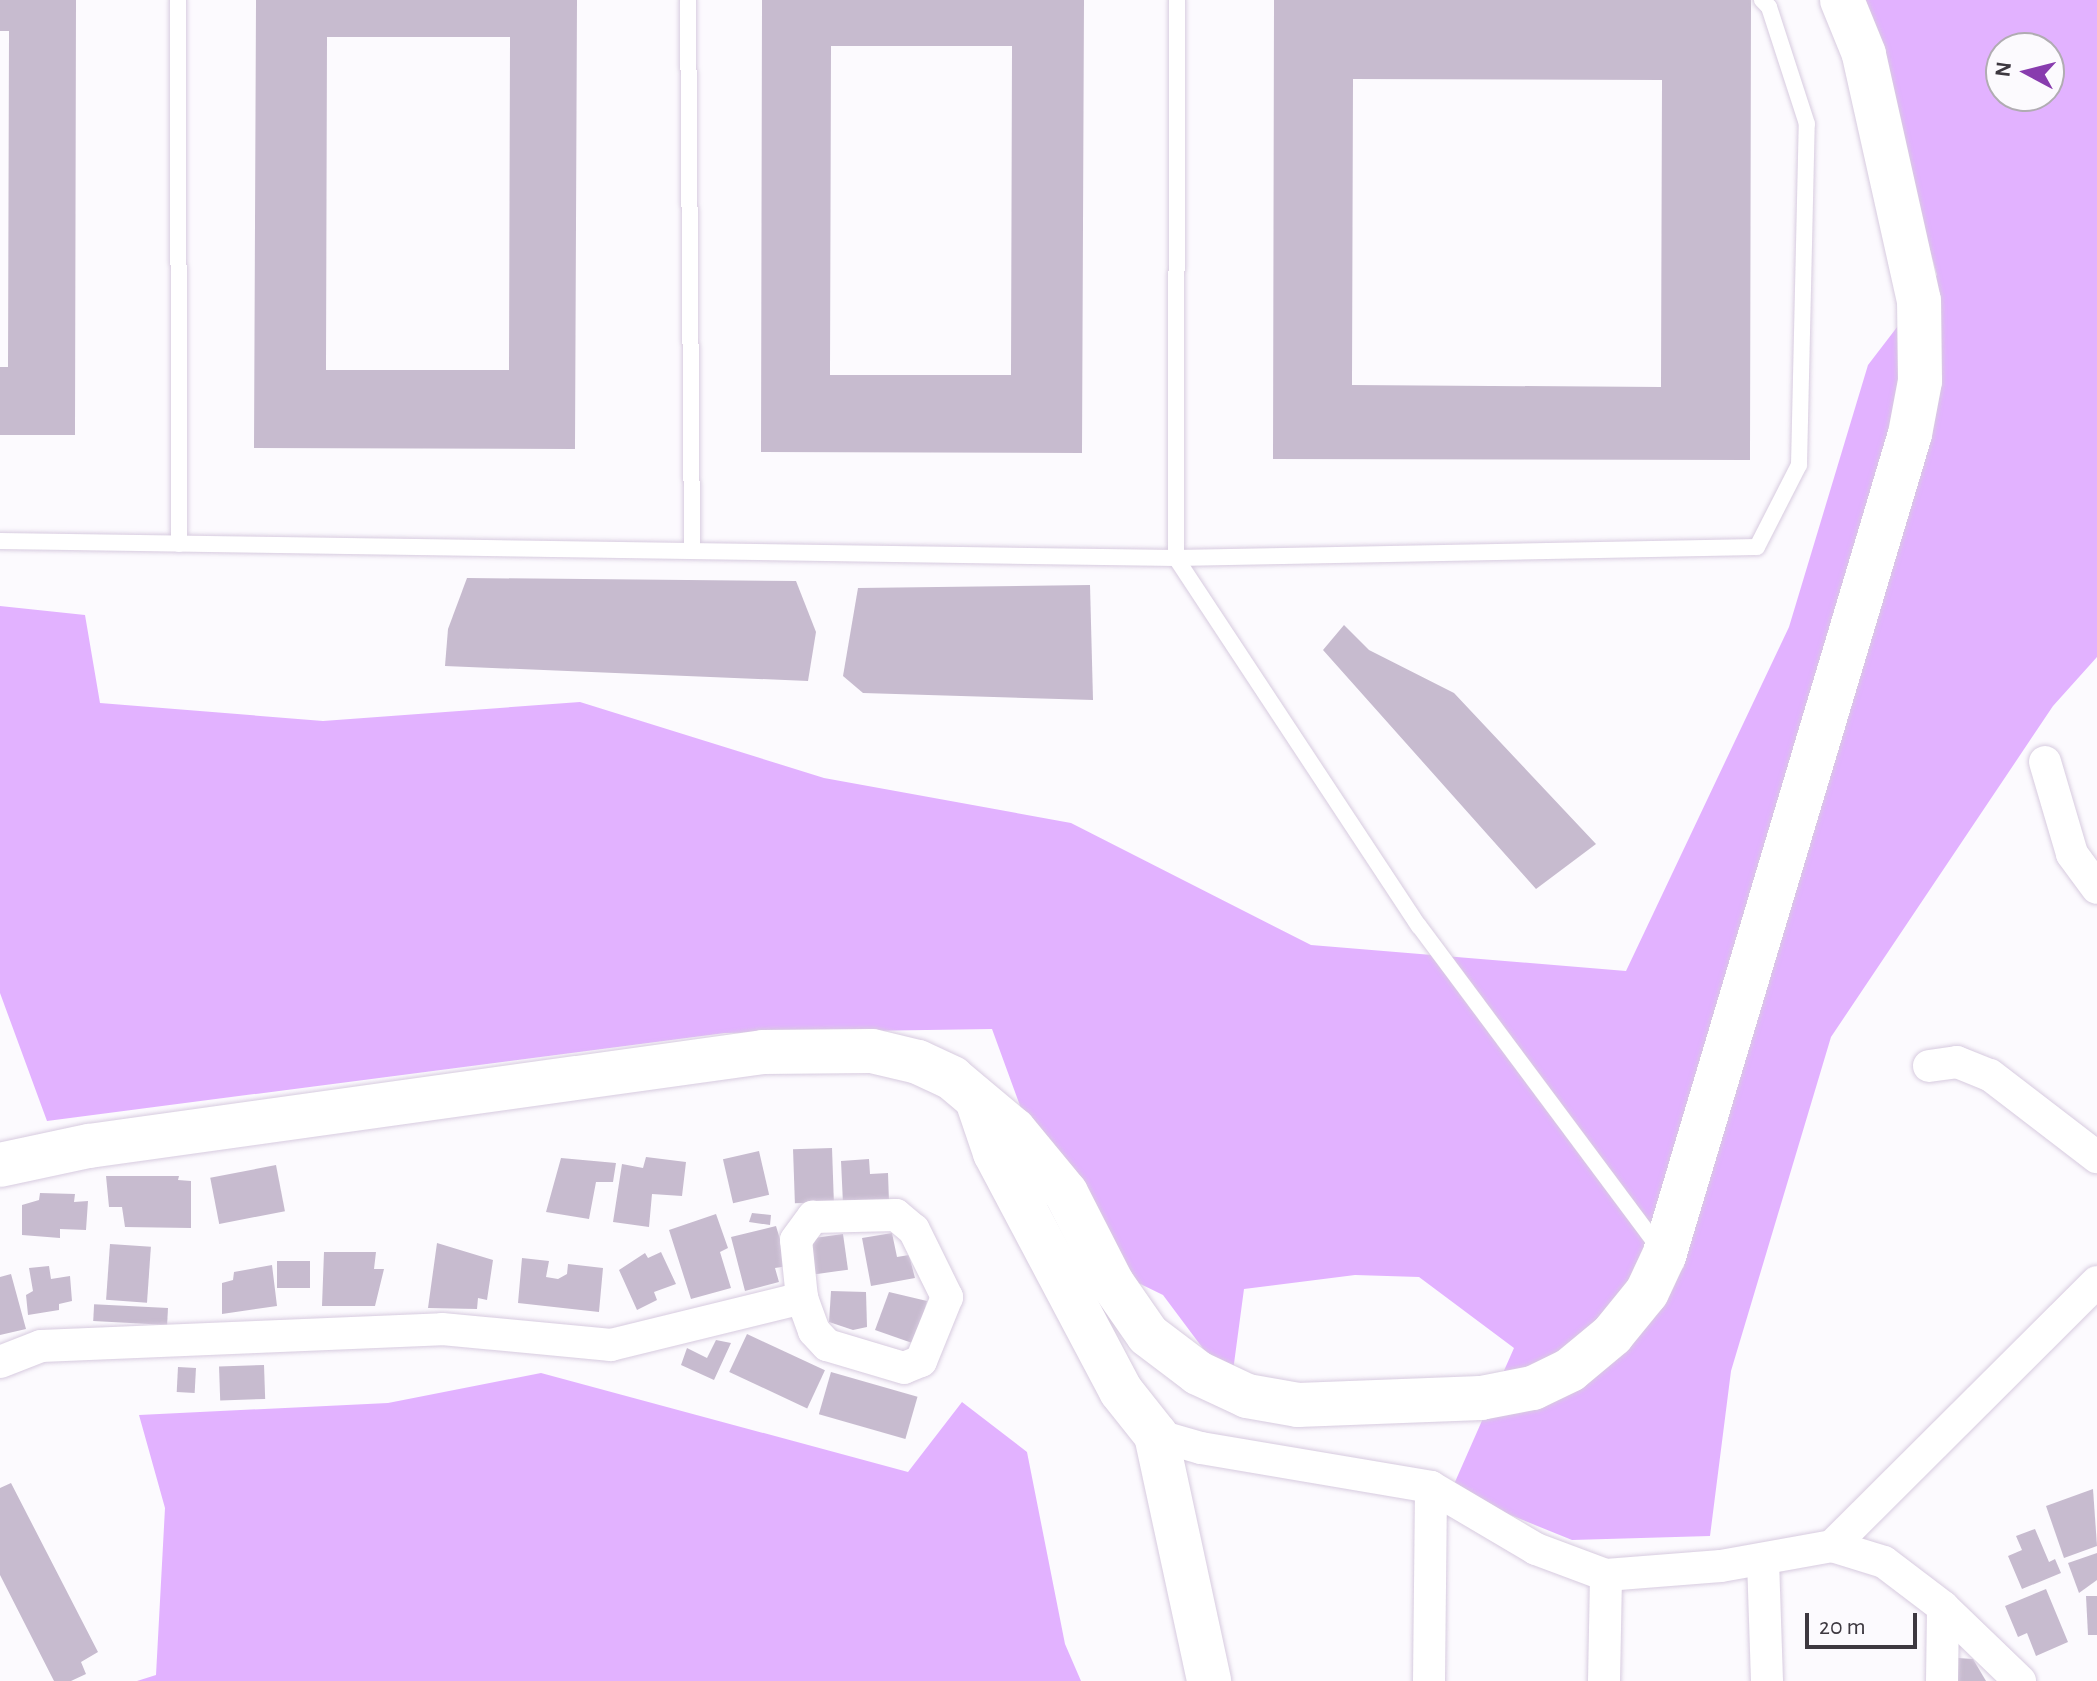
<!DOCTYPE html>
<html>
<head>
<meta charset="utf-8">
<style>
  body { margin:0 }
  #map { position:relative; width:2097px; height:1681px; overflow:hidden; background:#fcfafe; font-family:"Alegreya Sans",sans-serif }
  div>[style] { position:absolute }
  .forest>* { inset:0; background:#e2b2ff }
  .building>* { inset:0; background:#c7bbcf; transform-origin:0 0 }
  .roads { filter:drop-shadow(0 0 2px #d7cbdf) drop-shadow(0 0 2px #d7cbdf) }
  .lane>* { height:16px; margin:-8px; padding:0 8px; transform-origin:8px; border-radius:8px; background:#fff }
  .street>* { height:32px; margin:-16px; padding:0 16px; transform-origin:16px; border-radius:16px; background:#fff }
  .secondary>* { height:44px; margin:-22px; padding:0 22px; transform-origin:22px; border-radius:22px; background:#fff }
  span { translate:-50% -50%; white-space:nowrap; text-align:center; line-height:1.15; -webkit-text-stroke:8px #fcfafe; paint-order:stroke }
  .north { position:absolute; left:1985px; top:32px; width:80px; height:80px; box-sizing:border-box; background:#fcfafe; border:2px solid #b0acb2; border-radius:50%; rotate:277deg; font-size:22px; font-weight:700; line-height:32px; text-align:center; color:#3d3840 }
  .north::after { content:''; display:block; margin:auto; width:28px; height:36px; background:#883cae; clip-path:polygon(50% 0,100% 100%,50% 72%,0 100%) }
  .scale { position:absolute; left:1805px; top:1613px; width:112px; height:36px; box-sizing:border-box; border:4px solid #3d3840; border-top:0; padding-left:10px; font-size:24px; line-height:28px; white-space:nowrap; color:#3d3840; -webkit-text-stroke:6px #fcfafe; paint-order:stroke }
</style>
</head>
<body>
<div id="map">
  <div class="forest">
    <div style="clip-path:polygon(evenodd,1861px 0,2097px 0,2097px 657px,2053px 706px,1831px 1037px,1731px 1371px,1710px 1536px,1572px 1540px,1451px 1491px,1514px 1348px,1419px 1277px,1355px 1275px,1244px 1289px,1231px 1386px,1163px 1295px,1073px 1251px,992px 1029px,725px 1033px,47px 1121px,0 993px,0 606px,85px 615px,100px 703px,323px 721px,580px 702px,824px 778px,1071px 823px,1311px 945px,1626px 971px,1789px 627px,1868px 365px,1937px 275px,1861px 0,2001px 48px,2049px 48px,2049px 96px,2001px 96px,2001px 48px)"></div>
    <div style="clip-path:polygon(541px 1373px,908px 1472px,962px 1402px,1027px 1452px,1065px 1644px,1081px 1681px,137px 1681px,156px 1675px,165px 1508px,139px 1415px,388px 1403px)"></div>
  </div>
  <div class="building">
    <div style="clip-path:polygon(0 0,76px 0,75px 435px,0 435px,0 367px,8px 367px,9px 31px,0 31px)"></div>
    <div style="clip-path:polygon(evenodd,256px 0,577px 0,575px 449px,254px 448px,256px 0,327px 37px,510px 37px,509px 370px,326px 370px,327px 37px)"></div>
    <div style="clip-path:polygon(evenodd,762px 0,1084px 0,1082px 453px,761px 452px,762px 0,831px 46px,1012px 46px,1011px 375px,830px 375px,831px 46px)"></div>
    <div style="clip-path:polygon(evenodd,1274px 0,1751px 0,1750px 460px,1273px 459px,1274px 0,1353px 79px,1662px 80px,1661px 387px,1352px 385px,1353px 79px)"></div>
    <div style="clip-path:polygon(467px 578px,796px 581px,816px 632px,808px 681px,445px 666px,448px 629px)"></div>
    <div style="clip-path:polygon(1090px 585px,1093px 700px,863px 693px,843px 676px,858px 588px)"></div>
    <div style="clip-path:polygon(1344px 625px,1369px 650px,1454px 693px,1596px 844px,1536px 889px,1323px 650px)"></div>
    <div style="left:832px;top:1148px;width:54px;height:39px;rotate:88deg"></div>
    <div style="left:759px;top:1151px;width:45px;height:37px;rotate:77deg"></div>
    <div style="clip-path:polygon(646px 1157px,686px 1162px,682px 1196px,652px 1194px,649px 1227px,613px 1222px,622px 1164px,643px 1168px)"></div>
    <div style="clip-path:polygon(561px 1158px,616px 1163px,613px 1182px,596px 1182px,589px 1219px,546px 1212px)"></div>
    <div style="clip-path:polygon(869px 1159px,870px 1174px,888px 1173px,889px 1202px,843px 1204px,841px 1161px)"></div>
    <div style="left:276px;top:1165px;width:47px;height:67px;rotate:79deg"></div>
    <div style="clip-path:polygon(106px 1176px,179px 1176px,178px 1180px,191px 1181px,191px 1228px,125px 1227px,122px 1207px,109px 1207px)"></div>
    <div style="clip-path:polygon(40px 1193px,75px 1194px,74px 1202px,88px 1201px,86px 1230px,60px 1229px,60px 1238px,22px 1235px,22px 1205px,39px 1200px)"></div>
    <div style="clip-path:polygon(752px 1213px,771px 1215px,770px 1225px,749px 1222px)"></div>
    <div style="clip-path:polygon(716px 1214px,728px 1248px,720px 1252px,731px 1288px,691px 1299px,669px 1230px)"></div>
    <div style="clip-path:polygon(776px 1226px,788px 1266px,775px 1268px,779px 1282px,745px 1291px,731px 1237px)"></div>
    <div style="clip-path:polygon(892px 1233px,897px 1257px,909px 1255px,915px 1278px,871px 1286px,862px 1238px)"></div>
    <div style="left:843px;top:1234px;width:36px;height:33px;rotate:82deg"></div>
    <div style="clip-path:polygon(437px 1243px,493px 1260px,487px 1300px,478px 1298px,477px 1309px,428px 1308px)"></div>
    <div style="left:110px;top:1244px;width:41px;height:56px;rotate:4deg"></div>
    <div style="clip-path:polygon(324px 1252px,376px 1252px,374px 1269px,384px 1269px,375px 1306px,322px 1306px)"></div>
    <div style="clip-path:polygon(661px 1252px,676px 1284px,654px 1292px,657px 1300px,637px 1310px,619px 1270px,645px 1253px,648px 1258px)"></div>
    <div style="clip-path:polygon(522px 1258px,549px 1261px,546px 1277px,558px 1279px,567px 1274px,568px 1264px,603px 1268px,599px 1312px,518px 1303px)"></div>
    <div style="left:277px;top:1261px;width:33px;height:27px"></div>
    <div style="clip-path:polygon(272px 1265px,277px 1306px,222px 1314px,222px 1283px,233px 1280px,234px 1272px)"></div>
    <div style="clip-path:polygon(49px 1266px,51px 1279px,70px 1276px,72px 1301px,59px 1304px,59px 1310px,28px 1315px,26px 1295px,33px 1291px,29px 1268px)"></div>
    <div style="clip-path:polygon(11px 1274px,26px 1329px,0 1335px,0 1277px)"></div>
    <div style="clip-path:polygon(831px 1291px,866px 1292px,867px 1327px,853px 1330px,829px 1322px)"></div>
    <div style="clip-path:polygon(889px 1292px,927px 1301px,915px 1344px,875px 1330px)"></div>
    <div style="left:168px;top:1308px;width:17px;height:74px;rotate:93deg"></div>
    <div style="left:747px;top:1334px;width:86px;height:42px;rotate:25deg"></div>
    <div style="clip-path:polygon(716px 1340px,731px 1343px,714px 1380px,681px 1365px,687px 1348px,707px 1358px)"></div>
    <div style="left:264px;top:1365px;width:34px;height:45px;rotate:88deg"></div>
    <div style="left:178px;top:1367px;width:18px;height:25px;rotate:3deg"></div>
    <div style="left:831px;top:1372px;width:90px;height:44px;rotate:16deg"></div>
    <div style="clip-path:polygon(11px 1483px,98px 1652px,81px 1662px,86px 1674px,71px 1681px,54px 1681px,0 1575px,0 1488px)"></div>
    <div style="clip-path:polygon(2093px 1489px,2097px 1546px,2064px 1558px,2046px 1506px)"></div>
    <div style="clip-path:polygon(2035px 1529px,2049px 1562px,2055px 1559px,2061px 1573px,2022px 1589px,2008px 1556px,2022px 1550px,2016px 1536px)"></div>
    <div style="clip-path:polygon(2097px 1553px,2097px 1580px,2079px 1593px,2068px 1563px)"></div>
    <div style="clip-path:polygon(2046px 1589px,2068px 1642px,2036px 1656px,2027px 1633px,2018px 1637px,2005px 1606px)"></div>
    <div style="clip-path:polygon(2086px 1596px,2097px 1596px,2097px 1635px,2088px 1635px)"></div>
    <div style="clip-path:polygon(1958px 1658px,1973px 1659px,1986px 1681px,1958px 1681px)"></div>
  </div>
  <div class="roads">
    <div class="lane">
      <div style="left:178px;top:0;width:544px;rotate:89.89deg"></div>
      <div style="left:688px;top:0;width:551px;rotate:89.58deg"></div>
      <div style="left:1177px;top:0;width:558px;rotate:90.1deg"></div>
      <div style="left:1176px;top:558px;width:441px;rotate:56.6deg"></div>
      <div style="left:1419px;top:926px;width:402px;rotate:53.3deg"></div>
      <div style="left:0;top:541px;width:1176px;rotate:0.83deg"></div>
      <div style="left:1176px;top:558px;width:581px;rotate:-1.08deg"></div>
      <div style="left:1757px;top:547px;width:92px;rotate:-62.9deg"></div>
      <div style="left:1799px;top:465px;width:341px;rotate:-88.7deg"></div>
      <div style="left:1807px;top:124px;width:123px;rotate:-108deg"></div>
      <div style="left:1769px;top:7px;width:10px;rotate:-135deg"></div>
    </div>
    <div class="street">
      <div style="left:2045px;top:762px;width:96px;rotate:73.6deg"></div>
      <div style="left:2072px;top:854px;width:42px;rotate:53.7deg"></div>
      <div style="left:1929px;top:1066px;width:28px;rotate:-8deg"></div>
      <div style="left:1957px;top:1062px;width:35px;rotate:22deg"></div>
      <div style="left:1990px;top:1075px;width:135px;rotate:37.5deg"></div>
      <div style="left:896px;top:1215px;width:23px;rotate:40deg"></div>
      <div style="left:914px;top:1230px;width:75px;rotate:63.8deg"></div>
      <div style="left:947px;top:1297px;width:69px;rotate:112.1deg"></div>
      <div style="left:921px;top:1361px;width:18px;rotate:158deg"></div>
      <div style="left:904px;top:1368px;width:80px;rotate:-163.4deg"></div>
      <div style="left:827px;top:1345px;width:19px;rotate:-133deg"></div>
      <div style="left:814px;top:1331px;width:35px;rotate:-110deg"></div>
      <div style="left:802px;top:1298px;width:58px;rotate:-95.9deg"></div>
      <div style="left:796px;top:1240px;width:29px;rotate:-54deg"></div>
      <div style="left:813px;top:1217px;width:83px;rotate:-1.4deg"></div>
      <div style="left:0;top:1362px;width:44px;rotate:-21.3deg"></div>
      <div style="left:41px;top:1346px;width:401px;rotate:-2.4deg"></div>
      <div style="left:442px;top:1329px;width:170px;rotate:5.4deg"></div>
      <div style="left:611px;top:1345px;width:197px;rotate:-13.8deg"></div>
      <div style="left:1156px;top:1435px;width:47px;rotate:16.1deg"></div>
      <div style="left:1201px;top:1448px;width:233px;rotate:9.6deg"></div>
      <div style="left:1431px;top:1487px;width:122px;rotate:30.6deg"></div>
      <div style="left:1536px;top:1549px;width:75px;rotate:20.4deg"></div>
      <div style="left:1606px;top:1575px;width:115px;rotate:-4.5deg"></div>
      <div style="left:1721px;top:1566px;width:113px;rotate:-10.2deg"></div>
      <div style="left:1832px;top:1546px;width:54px;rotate:17.1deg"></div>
      <div style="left:1884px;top:1562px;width:74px;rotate:37.3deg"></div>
      <div style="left:1943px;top:1607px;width:107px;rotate:43.9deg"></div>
      <div style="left:1832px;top:1546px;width:374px;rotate:-44.9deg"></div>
      <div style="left:1763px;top:1560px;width:121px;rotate:88.1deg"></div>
      <div style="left:1429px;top:1681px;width:194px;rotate:-89.4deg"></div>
      <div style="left:1604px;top:1681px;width:106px;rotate:-88.9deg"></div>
      <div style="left:1942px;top:1681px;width:74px;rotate:-89.2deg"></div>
    </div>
    <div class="secondary">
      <div style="left:978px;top:1103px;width:53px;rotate:71.2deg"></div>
      <div style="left:995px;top:1153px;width:269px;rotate:62.1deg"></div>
      <div style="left:1121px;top:1391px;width:56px;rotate:51.5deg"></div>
      <div style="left:1156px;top:1435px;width:252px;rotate:77.8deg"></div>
      <div style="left:0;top:1165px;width:91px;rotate:-12.1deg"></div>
      <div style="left:89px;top:1146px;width:681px;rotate:-7.94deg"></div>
      <div style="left:763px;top:1052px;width:109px;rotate:-0.5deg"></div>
      <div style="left:872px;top:1051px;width:47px;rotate:13.4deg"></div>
      <div style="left:918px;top:1062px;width:38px;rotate:25deg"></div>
      <div style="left:952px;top:1078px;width:81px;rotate:40deg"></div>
      <div style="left:1014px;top:1130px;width:82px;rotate:50.5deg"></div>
      <div style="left:1066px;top:1193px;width:101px;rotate:62.9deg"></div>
      <div style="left:1112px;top:1283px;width:63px;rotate:55.3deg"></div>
      <div style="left:1148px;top:1335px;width:63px;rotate:37.2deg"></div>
      <div style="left:1198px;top:1373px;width:54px;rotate:25.1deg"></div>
      <div style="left:1247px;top:1396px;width:52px;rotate:10deg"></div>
      <div style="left:1298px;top:1405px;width:183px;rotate:-2.2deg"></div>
      <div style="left:1481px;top:1398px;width:53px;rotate:-10.9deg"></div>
      <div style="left:1533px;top:1388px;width:41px;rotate:-25.9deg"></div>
      <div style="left:1570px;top:1370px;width:55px;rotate:-39.8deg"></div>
      <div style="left:1612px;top:1335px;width:55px;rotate:-50.9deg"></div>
      <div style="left:1647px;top:1292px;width:40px;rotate:-65deg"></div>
      <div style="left:1664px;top:1256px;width:858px;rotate:-73.34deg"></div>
      <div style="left:1910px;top:434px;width:54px;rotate:-79.3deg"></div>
      <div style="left:1920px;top:381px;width:80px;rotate:-90.7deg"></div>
      <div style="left:1919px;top:301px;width:253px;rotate:-102.6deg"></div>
      <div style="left:1864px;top:54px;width:58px;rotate:-112.2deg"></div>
    </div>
  </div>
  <div class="north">N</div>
  <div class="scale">20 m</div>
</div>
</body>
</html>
